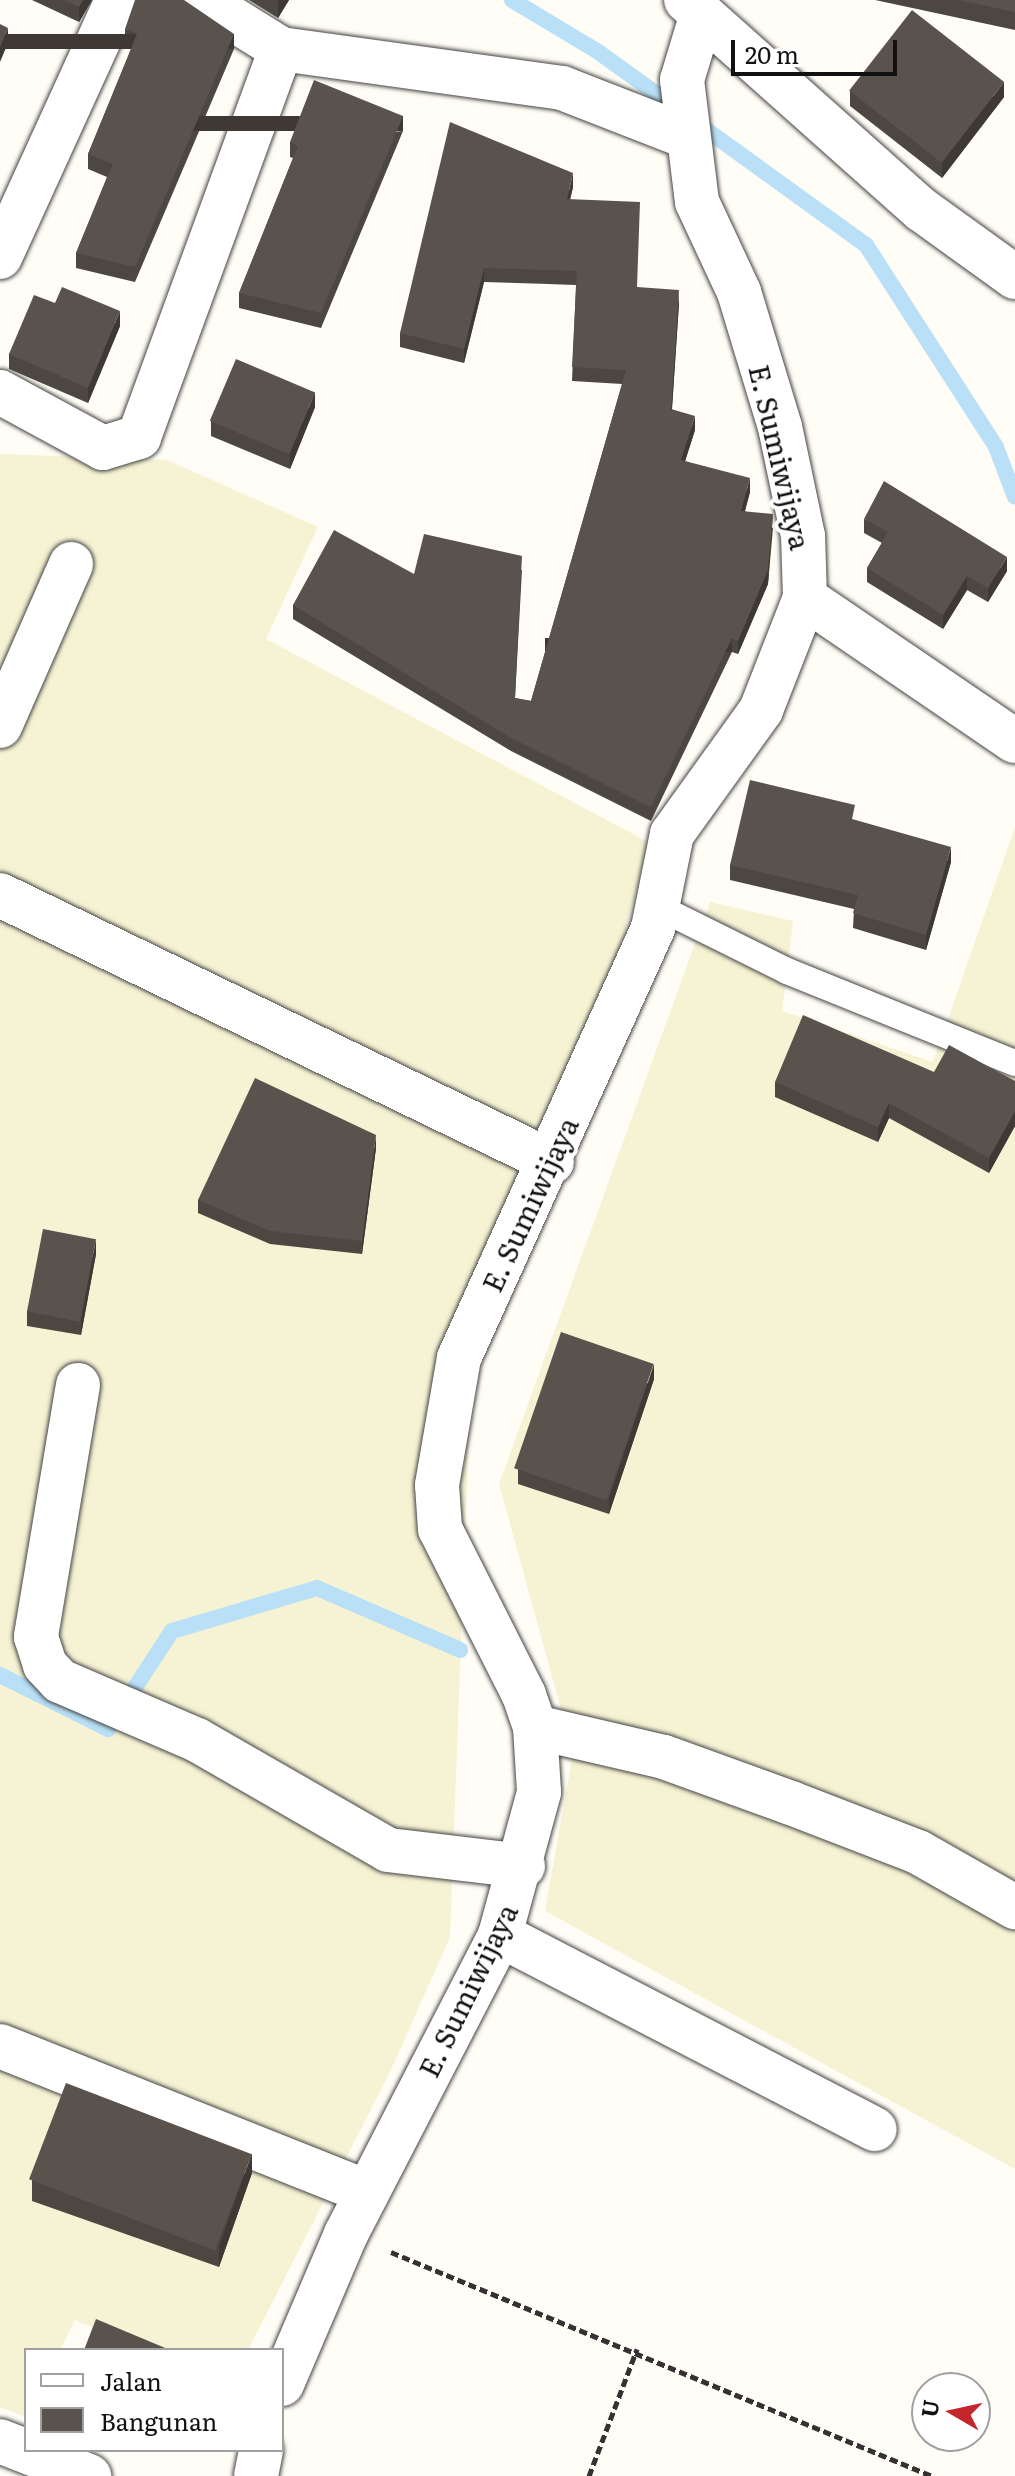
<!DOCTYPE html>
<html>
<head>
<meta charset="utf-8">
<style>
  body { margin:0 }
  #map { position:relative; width:1015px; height:2476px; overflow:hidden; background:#fffdf5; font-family:Literata,serif }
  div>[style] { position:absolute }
  .farmland>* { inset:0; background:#f6f3d4 }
  .stream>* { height:16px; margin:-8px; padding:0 8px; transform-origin:8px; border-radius:8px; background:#b9e0f7 }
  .path>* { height:5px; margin-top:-2.5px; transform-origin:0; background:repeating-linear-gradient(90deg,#333 0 8px,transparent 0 12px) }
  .roads { filter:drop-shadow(0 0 2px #444) drop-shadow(0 0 2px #444) }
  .lane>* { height:26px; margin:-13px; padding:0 13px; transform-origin:13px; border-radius:13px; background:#fff }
  .street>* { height:44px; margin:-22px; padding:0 22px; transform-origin:22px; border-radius:22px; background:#fff }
  .wall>* { inset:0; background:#4d4742 }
  .shaded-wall>* { inset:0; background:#3f3936; transform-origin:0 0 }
  .building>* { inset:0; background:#5a524d; transform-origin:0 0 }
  span { translate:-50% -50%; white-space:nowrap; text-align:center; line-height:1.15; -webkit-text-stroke:8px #fff; paint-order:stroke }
  .street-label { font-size:28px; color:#111 }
  .legend { position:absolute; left:24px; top:2348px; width:260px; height:104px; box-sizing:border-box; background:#fff; border:2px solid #a0a0a0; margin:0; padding:10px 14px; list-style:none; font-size:24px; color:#111 }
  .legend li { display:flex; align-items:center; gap:16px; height:40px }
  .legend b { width:40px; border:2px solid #a0a0a0 }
  .north { position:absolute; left:911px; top:2372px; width:80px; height:80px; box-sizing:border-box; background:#fff; border:2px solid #a0a0a0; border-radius:50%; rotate:279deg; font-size:22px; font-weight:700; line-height:32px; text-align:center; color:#111 }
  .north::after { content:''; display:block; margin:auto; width:28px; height:36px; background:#c4262e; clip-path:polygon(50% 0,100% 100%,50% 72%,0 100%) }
  .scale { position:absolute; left:731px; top:40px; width:166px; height:36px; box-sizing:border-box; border:4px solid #111; border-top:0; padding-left:10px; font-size:24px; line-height:28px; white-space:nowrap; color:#111; -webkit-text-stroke:6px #fff; paint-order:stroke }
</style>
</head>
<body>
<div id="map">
  <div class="farmland">
    <div style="clip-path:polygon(0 454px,167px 460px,318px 527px,266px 639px,650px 843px,580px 1087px,474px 1295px,450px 1937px,391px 2070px,248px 2350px,144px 2350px,75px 2320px,60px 2350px,26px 2350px,25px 2417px,0 2407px)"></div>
    <div style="clip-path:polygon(1015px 827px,1015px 2169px,545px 1911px,573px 1753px,499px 1484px,710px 902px,793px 921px,782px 1011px,933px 1062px)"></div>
  </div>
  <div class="stream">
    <div style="left:512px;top:0;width:99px;rotate:31deg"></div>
    <div style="left:597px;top:51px;width:332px;rotate:35.8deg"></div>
    <div style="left:866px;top:245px;width:240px;rotate:57.2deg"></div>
    <div style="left:996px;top:447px;width:53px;rotate:69.2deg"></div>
    <div style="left:0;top:1675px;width:121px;rotate:26.6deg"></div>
    <div style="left:108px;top:1729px;width:117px;rotate:-56.9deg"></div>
    <div style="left:172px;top:1631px;width:151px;rotate:-16.5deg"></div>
    <div style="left:317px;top:1588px;width:156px;rotate:23.4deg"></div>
  </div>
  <div class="path">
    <div style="left:391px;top:2252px;width:586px;rotate:22.49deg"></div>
    <div style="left:589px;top:2476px;width:136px;rotate:-69.3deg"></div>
  </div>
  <div class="roads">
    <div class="lane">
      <div style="left:656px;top:906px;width:146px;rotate:26.4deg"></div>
      <div style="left:787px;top:971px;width:246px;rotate:22deg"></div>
    </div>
    <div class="street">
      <div style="left:202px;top:0;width:93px;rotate:31.8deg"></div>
      <div style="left:281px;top:49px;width:284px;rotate:7.9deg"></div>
      <div style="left:562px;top:88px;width:135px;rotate:21.3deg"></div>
      <div style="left:686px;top:0;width:316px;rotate:41.7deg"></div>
      <div style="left:922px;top:210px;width:115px;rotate:35.8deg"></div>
      <div style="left:0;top:257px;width:282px;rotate:-65.5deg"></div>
      <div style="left:0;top:392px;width:117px;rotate:28.5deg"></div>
      <div style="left:103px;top:448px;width:38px;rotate:-17deg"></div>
      <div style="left:139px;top:437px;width:413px;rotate:-69.9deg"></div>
      <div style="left:805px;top:598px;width:254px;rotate:34.3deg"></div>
      <div style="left:0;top:726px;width:177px;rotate:-66.3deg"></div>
      <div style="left:0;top:895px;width:613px;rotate:25.81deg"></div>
      <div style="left:78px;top:1385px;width:255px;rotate:99.5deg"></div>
      <div style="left:36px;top:1637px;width:29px;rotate:72deg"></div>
      <div style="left:45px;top:1665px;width:22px;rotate:47deg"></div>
      <div style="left:60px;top:1681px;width:149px;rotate:23.3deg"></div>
      <div style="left:197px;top:1740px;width:220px;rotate:29.9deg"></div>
      <div style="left:388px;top:1850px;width:136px;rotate:6.8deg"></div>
      <div style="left:535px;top:1727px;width:132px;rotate:13.1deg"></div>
      <div style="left:664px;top:1757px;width:135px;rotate:19.9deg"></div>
      <div style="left:791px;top:1803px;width:136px;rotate:21.1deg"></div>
      <div style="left:918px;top:1852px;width:112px;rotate:29.6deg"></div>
      <div style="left:500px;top:1935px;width:422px;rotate:27.4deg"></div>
      <div style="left:0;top:2046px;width:395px;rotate:21.7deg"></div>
      <div style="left:282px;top:2384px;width:163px;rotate:-66.9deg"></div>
      <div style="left:346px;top:2234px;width:336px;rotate:-62.7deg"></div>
      <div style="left:500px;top:1935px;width:148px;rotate:-74.7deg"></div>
      <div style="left:539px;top:1792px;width:65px;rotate:-93.5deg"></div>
      <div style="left:535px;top:1727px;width:34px;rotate:-109deg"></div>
      <div style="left:524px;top:1695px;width:186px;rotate:-116.8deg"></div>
      <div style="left:440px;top:1529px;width:44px;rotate:-93.9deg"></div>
      <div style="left:437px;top:1485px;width:129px;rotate:-80.2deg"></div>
      <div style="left:459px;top:1358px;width:472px;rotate:-65.7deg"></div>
      <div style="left:653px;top:928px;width:96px;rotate:-78.6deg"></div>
      <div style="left:672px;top:834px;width:153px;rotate:-54.3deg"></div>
      <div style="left:761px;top:710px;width:120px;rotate:-68.6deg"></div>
      <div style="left:805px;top:598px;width:62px;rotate:-91.8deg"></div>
      <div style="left:803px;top:536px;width:111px;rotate:-101.9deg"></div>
      <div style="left:780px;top:427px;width:141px;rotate:-106.9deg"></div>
      <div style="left:739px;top:292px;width:99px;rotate:-115deg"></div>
      <div style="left:697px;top:202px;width:123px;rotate:-97deg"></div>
      <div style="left:682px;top:80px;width:66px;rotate:-73.2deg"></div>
      <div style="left:0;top:2441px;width:96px;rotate:21.5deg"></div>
      <div style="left:256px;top:2476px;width:26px;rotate:-79deg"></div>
    </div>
  </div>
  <div class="wall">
    <div style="clip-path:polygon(32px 0,92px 0,79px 22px)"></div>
    <div style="clip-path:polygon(249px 0,289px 0,278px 18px)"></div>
    <div style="clip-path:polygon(875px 0,1015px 0,1015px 30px)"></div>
    <div style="clip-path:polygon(125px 29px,234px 49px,135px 282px,76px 268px,76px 253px,107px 177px,88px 169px,88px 154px,132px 47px,125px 44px)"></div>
    <div style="clip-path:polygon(850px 91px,1004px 97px,942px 178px,850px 106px)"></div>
    <div style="clip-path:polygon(403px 131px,321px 328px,239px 308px,239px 293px,293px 158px,290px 157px,290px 142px)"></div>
    <div style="clip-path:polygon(573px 187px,570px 199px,637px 287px,679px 303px,672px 409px,695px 430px,685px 461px,750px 492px,745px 511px,773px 528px,768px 584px,738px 654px,732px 652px,651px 821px,511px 751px,293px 619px,293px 605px,414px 574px,522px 570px,515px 698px,531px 701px,622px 384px,572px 381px,576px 285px,484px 282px,464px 363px,400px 347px,400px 333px)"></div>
    <div style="clip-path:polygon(55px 303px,120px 326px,88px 403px,9px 369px,9px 354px)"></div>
    <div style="clip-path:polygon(315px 407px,290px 469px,211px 436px,211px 421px)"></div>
    <div style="clip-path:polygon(864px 519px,1007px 571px,988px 602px,967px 590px,943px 629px,867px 582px,867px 568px,882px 543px,864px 533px)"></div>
    <div style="clip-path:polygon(855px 820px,951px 862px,926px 950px,853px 928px,854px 909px,730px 880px,730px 865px)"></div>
    <div style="clip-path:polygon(934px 1072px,1015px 1081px,1015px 1126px,989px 1173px,889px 1118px,878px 1142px,775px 1097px,775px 1082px)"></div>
    <div style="clip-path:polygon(376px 1148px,362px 1254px,270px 1244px,198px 1213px,198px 1200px)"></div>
    <div style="clip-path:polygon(96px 1254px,81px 1335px,27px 1326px,27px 1311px)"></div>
    <div style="clip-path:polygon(654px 1379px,609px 1514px,518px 1484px,518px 1469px)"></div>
    <div style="clip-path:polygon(252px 2173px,219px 2267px,32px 2201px,32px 2180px)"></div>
  </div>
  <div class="shaded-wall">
    <div style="clip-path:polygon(83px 0,92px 0,79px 22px,79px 7px)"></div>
    <div style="clip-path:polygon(279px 0,289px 0,278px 18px,278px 3px)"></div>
    <div style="clip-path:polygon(8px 28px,8px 43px,0 62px,0 47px)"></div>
    <div style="left:234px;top:34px;width:15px;height:253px;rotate:90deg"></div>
    <div style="clip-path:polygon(1004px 82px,1004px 97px,942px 178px,942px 163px)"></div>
    <div style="left:403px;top:116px;width:15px;height:213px;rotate:90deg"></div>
    <div style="clip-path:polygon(573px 173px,573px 187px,567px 213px,567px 199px)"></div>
    <div style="clip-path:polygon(484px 268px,484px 282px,464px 363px,464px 349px)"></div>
    <div style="clip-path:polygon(679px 290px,679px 303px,671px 423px,671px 409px)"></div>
    <div style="clip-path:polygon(120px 311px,120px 326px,88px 403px,88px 388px)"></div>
    <div style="clip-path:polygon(315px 392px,315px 407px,290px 469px,290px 454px)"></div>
    <div style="clip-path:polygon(695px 416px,695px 430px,681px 474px,681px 460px)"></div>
    <div style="clip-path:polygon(750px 478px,750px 492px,741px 525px,741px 511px)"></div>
    <div style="clip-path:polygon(773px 514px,768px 584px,738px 654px,738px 641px)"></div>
    <div style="clip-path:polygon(1007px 557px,1007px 571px,988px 602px,988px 588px)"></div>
    <div style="clip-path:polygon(967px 576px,967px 590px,943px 629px,943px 615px)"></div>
    <div style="left:732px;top:638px;width:14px;height:187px;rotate:90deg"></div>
    <div style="clip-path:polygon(951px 847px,951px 862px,926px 950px,926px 935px)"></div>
    <div style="clip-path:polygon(889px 1103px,889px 1118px,878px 1142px,878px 1127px)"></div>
    <div style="clip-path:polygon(1015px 1111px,1015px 1126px,989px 1173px,989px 1158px)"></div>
    <div style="clip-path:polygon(376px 1135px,376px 1148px,362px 1254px,362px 1241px)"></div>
    <div style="clip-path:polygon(96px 1239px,96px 1254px,81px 1335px,81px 1320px)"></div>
    <div style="clip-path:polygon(654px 1364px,654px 1379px,609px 1514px,609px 1499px)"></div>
    <div style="clip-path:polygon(252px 2153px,252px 2173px,219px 2267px,219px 2246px)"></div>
  </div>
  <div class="building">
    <div style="clip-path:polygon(64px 0,83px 0,79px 7px)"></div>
    <div style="clip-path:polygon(135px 0,184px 0,234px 34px,135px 267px,76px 253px,113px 164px,88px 154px,137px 34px,125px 29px)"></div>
    <div style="clip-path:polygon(958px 0,1015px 0,1015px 12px)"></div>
    <div style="left:912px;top:10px;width:117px;height:102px;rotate:38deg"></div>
    <div style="clip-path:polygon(0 24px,8px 28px,0 47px)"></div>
    <div style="clip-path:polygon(314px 80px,403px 116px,321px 313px,239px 293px,298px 146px,290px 142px)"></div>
    <div style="clip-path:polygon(450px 122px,573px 173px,567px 199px,640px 202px,637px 287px,679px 290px,671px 409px,695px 416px,681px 460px,750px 478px,741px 511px,773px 514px,768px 570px,738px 641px,732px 638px,651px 807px,511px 738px,293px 605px,334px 530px,414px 574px,424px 534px,522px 556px,515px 698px,531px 701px,626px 370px,572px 367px,577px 271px,484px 268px,464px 349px,400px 333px)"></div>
    <div style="clip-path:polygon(62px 287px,120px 311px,88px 388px,9px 354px,34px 295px,55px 303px)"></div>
    <div style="left:236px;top:359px;width:86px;height:67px;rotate:23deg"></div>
    <div style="clip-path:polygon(884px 481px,1007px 557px,988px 588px,967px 576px,943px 615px,867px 568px,888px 532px,864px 519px)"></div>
    <div style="clip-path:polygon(750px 780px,855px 805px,852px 819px,951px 847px,926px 935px,853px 913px,858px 895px,730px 865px)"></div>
    <div style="clip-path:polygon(803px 1015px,934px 1072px,949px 1045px,1015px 1081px,1015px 1111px,989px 1158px,889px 1103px,878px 1127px,775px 1082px)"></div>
    <div style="clip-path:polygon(255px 1078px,376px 1135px,362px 1241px,270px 1231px,198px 1200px)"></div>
    <div style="left:43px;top:1229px;width:54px;height:84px;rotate:11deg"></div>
    <div style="left:561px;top:1332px;width:98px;height:144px;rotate:19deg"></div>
    <div style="left:66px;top:2083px;width:199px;height:103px;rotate:21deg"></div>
    <div style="clip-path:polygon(96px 2319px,170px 2350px,84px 2350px)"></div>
  </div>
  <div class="street-label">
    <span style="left:781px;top:457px;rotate:77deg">E. Sumiwijaya</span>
    <span style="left:529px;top:1204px;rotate:-65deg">E. Sumiwijaya</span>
    <span style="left:467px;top:1990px;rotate:-64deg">E. Sumiwijaya</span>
  </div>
  <ul class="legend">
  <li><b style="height:10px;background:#fff"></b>Jalan</li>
  <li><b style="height:22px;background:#5a524d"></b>Bangunan</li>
  </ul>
  <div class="north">U</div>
  <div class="scale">20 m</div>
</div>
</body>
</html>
